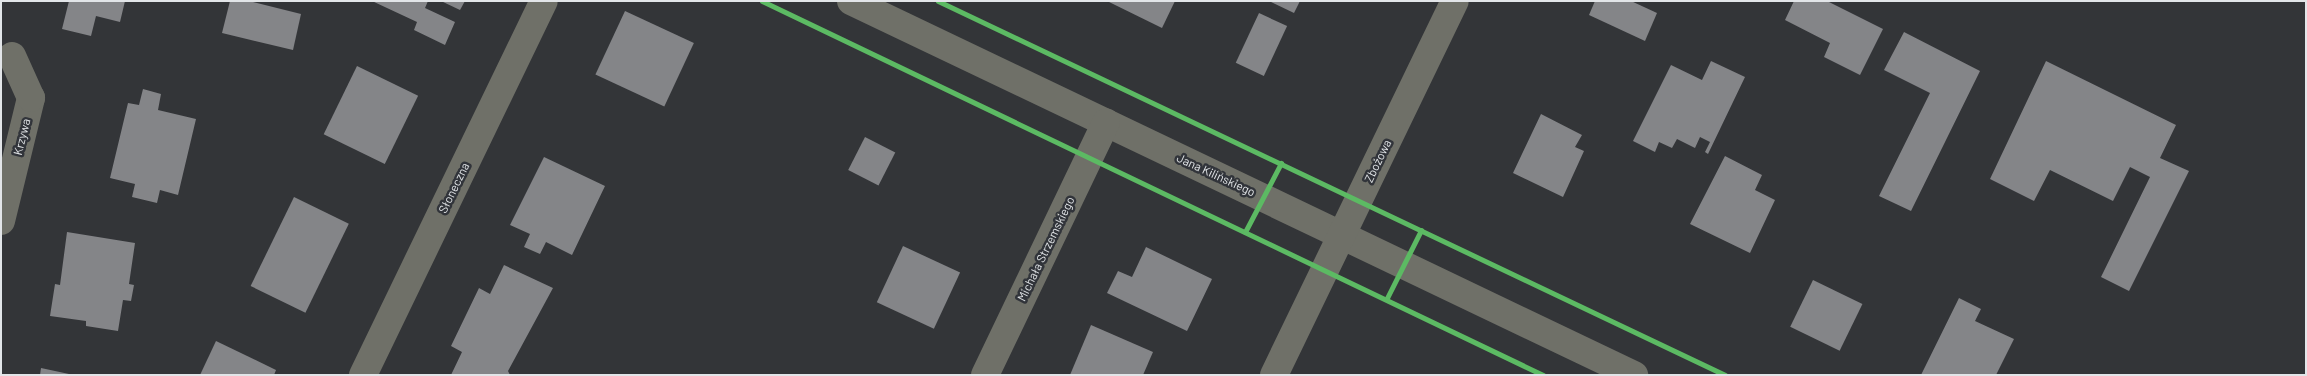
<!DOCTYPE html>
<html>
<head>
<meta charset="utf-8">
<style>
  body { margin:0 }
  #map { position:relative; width:2307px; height:376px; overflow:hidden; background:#333538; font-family:Barlow,sans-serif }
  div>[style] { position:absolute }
  .building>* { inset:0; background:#848588; transform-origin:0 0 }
  .street>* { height:28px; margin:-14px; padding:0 14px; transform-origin:14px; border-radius:14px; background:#6f7068 }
  .cycleway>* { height:5px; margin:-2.5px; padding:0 2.5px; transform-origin:2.5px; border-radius:2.5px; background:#5cba63 }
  span { translate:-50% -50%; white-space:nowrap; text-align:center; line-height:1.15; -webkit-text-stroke:5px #31343a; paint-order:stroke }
  .street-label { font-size:12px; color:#e2e5e8 }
  .frame { position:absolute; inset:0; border:2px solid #e2e5e8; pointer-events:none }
</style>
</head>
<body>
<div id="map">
  <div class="building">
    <div style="clip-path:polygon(69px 1px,125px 1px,120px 22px,96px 16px,91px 36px,62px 29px)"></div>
    <div style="clip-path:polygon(230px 1px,249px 1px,301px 14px,293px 50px,222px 33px)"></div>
    <div style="clip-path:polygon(372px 1px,428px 1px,425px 8px,455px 22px,445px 45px,414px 30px,417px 22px)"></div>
    <div style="clip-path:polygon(441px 1px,465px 1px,460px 10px)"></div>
    <div style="clip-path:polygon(1107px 1px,1175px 1px,1162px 28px)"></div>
    <div style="clip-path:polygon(1269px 1px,1300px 1px,1294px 13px)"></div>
    <div style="clip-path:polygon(1595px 1px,1631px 1px,1657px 13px,1645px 41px,1589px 15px)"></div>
    <div style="clip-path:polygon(1794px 1px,1827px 1px,1883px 29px,1860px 75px,1824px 57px,1830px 43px,1785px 20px)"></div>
    <div style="left:625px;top:11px;width:76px;height:70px;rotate:25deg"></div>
    <div style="left:1259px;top:13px;width:31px;height:55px;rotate:25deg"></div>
    <div style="clip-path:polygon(1904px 32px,1980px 71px,1911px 211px,1879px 196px,1930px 93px,1884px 70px)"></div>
    <div style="clip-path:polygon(1711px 61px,1745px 77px,1708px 154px,1705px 152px,1710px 142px,1700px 137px,1695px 148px,1677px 139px,1672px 148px,1659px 142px,1655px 152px,1633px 141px,1671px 65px,1702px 80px)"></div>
    <div style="clip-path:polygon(2046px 61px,2176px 125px,2160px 158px,2189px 171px,2129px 291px,2101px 277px,2150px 177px,2130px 167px,2113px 201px,2050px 170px,2034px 201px,1990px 179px)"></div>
    <div style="left:357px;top:66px;width:68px;height:76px;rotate:26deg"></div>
    <div style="clip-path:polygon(143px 89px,161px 94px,158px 110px,196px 119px,178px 195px,160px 190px,157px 203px,132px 197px,135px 184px,110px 178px,128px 103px,139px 105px)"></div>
    <div style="clip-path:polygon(1541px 114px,1582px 135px,1575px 147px,1584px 151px,1563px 197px,1513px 173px)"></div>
    <div style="left:865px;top:137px;width:34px;height:37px;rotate:27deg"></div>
    <div style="clip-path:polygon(1725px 156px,1762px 175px,1755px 190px,1775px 200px,1750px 253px,1690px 224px)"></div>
    <div style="clip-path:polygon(544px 157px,605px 186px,572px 255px,546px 242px,540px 254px,524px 247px,530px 234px,510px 225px)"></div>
    <div style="left:294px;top:197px;width:61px;height:99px;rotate:26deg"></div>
    <div style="clip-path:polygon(67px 232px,135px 243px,129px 284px,134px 285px,131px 301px,123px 300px,118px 331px,86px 326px,86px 321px,50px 316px,55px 284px,60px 285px)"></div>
    <div style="left:903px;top:246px;width:63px;height:62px;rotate:25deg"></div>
    <div style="clip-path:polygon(1146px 247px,1212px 279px,1187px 331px,1107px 293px,1118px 271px,1132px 277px)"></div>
    <div style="clip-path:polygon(504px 265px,553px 288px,508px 371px,510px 375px,451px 375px,462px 352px,451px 346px,479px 288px,490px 294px)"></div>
    <div style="left:1813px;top:280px;width:55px;height:52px;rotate:26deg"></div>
    <div style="clip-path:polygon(1959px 298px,1981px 309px,1975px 321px,2014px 339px,1996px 375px,1921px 375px)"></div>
    <div style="clip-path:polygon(1091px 325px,1153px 352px,1143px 375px,1070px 375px)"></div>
    <div style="clip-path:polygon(216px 341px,276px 370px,274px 375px,200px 375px)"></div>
    <div style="clip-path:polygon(41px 368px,69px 374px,69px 375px,40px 375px)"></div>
  </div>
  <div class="street">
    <div style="left:851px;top:1px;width:868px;rotate:25.53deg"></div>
    <div style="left:1px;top:221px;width:127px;rotate:-76.3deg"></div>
    <div style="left:31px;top:98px;width:46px;rotate:-114.3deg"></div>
    <div style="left:363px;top:375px;width:415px;rotate:-64.2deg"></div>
    <div style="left:985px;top:375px;width:280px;rotate:-64.4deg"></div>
    <div style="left:1274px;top:375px;width:415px;rotate:-64.2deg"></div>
  </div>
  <div class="cycleway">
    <div style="left:762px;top:1px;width:866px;rotate:25.59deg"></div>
    <div style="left:938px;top:1px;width:871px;rotate:25.42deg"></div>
    <div style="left:1245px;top:232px;width:78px;rotate:-62.4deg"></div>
    <div style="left:1387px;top:298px;width:76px;rotate:-63.4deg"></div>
  </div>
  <div class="street-label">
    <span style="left:22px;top:137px;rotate:-76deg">Krzywa</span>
    <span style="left:1378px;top:161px;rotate:-64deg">Zbożowa</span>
    <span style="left:1216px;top:175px;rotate:25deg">Jana Kilińskiego</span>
    <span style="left:454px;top:188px;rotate:-64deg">Słoneczna</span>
    <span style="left:1046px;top:249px;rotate:-64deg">Michała Strzemskiego</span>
  </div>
  <div class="frame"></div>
</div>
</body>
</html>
